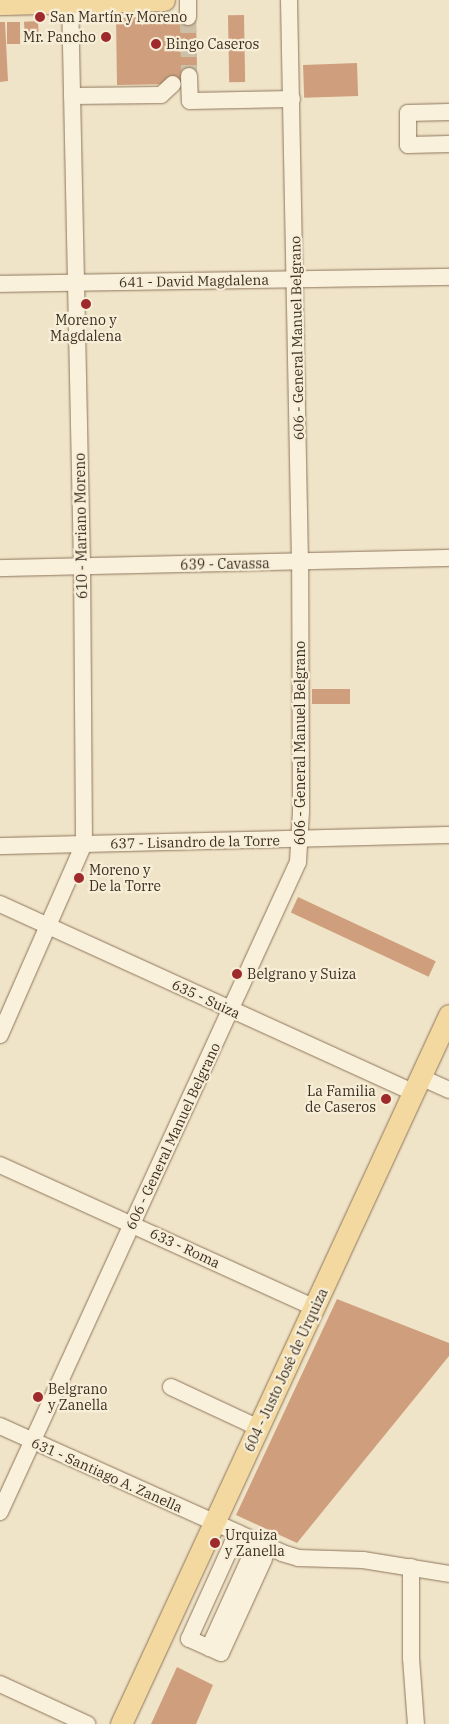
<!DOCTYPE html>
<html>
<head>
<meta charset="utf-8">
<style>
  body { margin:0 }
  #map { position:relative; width:449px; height:1724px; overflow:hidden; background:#f0e4c8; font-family:"IBM Plex Serif",serif }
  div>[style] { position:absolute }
  .building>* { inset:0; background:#cf9f7d; transform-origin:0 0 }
  .minor-tunnel>* { height:16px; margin-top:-8px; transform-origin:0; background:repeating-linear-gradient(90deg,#ccc0a6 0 16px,transparent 0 24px) }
  .roads { filter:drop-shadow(0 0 1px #8d765c) drop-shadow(0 0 1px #8d765c) }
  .minor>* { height:16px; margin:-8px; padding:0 8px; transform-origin:8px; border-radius:8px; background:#faf1dc }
  .major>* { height:21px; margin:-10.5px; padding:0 10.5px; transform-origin:10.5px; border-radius:10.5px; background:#f3d9a0 }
  .dots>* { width:14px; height:14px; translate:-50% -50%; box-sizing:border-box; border:2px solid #f7eed8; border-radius:50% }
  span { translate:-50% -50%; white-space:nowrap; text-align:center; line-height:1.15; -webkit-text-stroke:4.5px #f7eed8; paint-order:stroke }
  .poi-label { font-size:14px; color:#3d2e20 }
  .left { translate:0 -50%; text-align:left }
  .right { translate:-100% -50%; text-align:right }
  .street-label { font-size:14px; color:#3d2e20 }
</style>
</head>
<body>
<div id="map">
  <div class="building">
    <div style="left:244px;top:15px;width:67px;height:16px;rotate:89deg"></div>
    <div style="clip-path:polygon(196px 16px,197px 69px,181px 84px,117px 85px,116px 18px)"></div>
    <div style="left:38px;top:21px;width:17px;height:14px;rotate:87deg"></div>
    <div style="clip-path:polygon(0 22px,5px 22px,8px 81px,0 82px)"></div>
    <div style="left:7px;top:22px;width:13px;height:22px"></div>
    <div style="left:357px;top:63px;width:33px;height:54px;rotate:88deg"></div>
    <div style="left:312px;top:689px;width:38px;height:15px"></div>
    <div style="left:298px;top:897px;width:152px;height:17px;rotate:25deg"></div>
    <div style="clip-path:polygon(337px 1299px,449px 1343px,449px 1356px,297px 1543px,236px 1515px)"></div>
    <div style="clip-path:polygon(177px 1667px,213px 1685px,196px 1724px,151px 1724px)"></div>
  </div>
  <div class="minor-tunnel">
    <div style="left:188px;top:17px;width:59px;rotate:89deg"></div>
  </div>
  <div class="roads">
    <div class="minor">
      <div style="left:188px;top:0;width:17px;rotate:90deg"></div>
      <div style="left:189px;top:76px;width:25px;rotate:88deg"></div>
      <div style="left:190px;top:101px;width:102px;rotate:-1.1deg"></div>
      <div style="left:72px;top:96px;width:89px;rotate:-0.6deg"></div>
      <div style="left:161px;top:95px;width:16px;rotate:-43deg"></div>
      <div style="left:449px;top:112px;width:41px;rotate:178.6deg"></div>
      <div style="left:408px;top:113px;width:32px;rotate:90deg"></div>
      <div style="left:408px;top:145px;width:41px;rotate:-1.4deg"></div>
      <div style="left:0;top:284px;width:449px;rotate:-0.9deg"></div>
      <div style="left:0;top:568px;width:449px;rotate:-1.3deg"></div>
      <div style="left:0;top:846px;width:449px;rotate:-1.4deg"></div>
      <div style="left:0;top:904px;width:453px;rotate:24.5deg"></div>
      <div style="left:0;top:1035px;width:209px;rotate:-66.3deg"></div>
      <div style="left:84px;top:844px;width:278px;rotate:-90.4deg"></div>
      <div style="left:82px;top:566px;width:566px;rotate:-91.21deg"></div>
      <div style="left:420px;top:1077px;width:32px;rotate:24deg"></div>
      <div style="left:0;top:1165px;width:346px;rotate:24.4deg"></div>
      <div style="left:171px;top:1387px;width:97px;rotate:25deg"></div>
      <div style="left:0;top:1426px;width:309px;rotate:24.2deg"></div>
      <div style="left:282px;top:1553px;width:17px;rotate:17deg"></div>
      <div style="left:298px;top:1558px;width:65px;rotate:1.8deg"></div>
      <div style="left:363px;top:1560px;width:87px;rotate:9.2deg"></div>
      <div style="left:0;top:1512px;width:715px;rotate:-65.37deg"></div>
      <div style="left:298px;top:862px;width:51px;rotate:-86.6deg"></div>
      <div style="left:301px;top:811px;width:248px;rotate:-90.2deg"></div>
      <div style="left:300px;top:563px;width:563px;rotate:-91.12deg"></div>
      <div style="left:232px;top:1544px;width:35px;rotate:25deg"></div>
      <div style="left:264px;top:1559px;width:103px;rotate:114.6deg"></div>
      <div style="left:221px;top:1653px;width:35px;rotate:-156deg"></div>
      <div style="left:189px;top:1639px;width:104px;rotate:-65.6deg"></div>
      <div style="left:411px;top:1567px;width:91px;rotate:90deg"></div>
      <div style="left:411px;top:1658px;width:66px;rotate:85.7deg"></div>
      <div style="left:209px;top:1648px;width:104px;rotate:-65.6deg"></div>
      <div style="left:0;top:1684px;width:96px;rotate:24.7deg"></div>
    </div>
    <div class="major">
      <div style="left:0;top:4px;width:164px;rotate:-1.4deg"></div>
      <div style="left:121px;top:1724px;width:781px;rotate:-65.17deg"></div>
    </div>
  </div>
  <div class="dots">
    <div style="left:40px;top:17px;background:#9e2a2b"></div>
    <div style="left:106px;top:37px;background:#9e2a2b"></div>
    <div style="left:156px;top:44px;background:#9e2a2b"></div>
    <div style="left:86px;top:304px;background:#9e2a2b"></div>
    <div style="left:79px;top:878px;background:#9e2a2b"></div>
    <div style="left:237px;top:974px;background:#9e2a2b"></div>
    <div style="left:386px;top:1099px;background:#9e2a2b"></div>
    <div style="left:38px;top:1397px;background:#9e2a2b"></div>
    <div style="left:215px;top:1543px;background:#9e2a2b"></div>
  </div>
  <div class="poi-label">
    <span class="left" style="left:50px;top:17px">San Martín y Moreno</span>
    <span class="right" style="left:96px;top:37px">Mr. Pancho</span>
    <span class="left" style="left:166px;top:44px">Bingo Caseros</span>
    <span style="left:86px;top:328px">Moreno y<br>Magdalena</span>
    <span class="left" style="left:89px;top:878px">Moreno y<br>De la Torre</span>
    <span class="left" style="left:247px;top:974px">Belgrano y Suiza</span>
    <span class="right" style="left:376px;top:1099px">La Familia<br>de Caseros</span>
    <span class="left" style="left:48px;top:1397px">Belgrano<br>y Zanella</span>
    <span class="left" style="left:225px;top:1543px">Urquiza<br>y Zanella</span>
  </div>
  <div class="street-label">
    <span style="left:194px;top:281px;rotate:-1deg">641 - David Magdalena</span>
    <span style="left:297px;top:338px;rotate:-91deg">606 - General Manuel Belgrano</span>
    <span style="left:81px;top:526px;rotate:-91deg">610 - Mariano Moreno</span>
    <span style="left:225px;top:564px;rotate:-1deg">639 - Cavassa</span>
    <span style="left:300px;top:743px;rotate:-90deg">606 - General Manuel Belgrano</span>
    <span style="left:195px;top:842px;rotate:-1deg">637 - Lisandro de la Torre</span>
    <span style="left:206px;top:999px;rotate:25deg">635 - Suiza</span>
    <span style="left:173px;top:1136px;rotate:-65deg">606 - General Manuel Belgrano</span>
    <span style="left:185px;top:1248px;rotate:25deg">633 - Roma</span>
    <span style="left:286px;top:1370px;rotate:-65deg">604 - Justo José de Urquiza</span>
    <span style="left:107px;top:1475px;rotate:24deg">631 - Santiago A. Zanella</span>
  </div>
</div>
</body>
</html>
